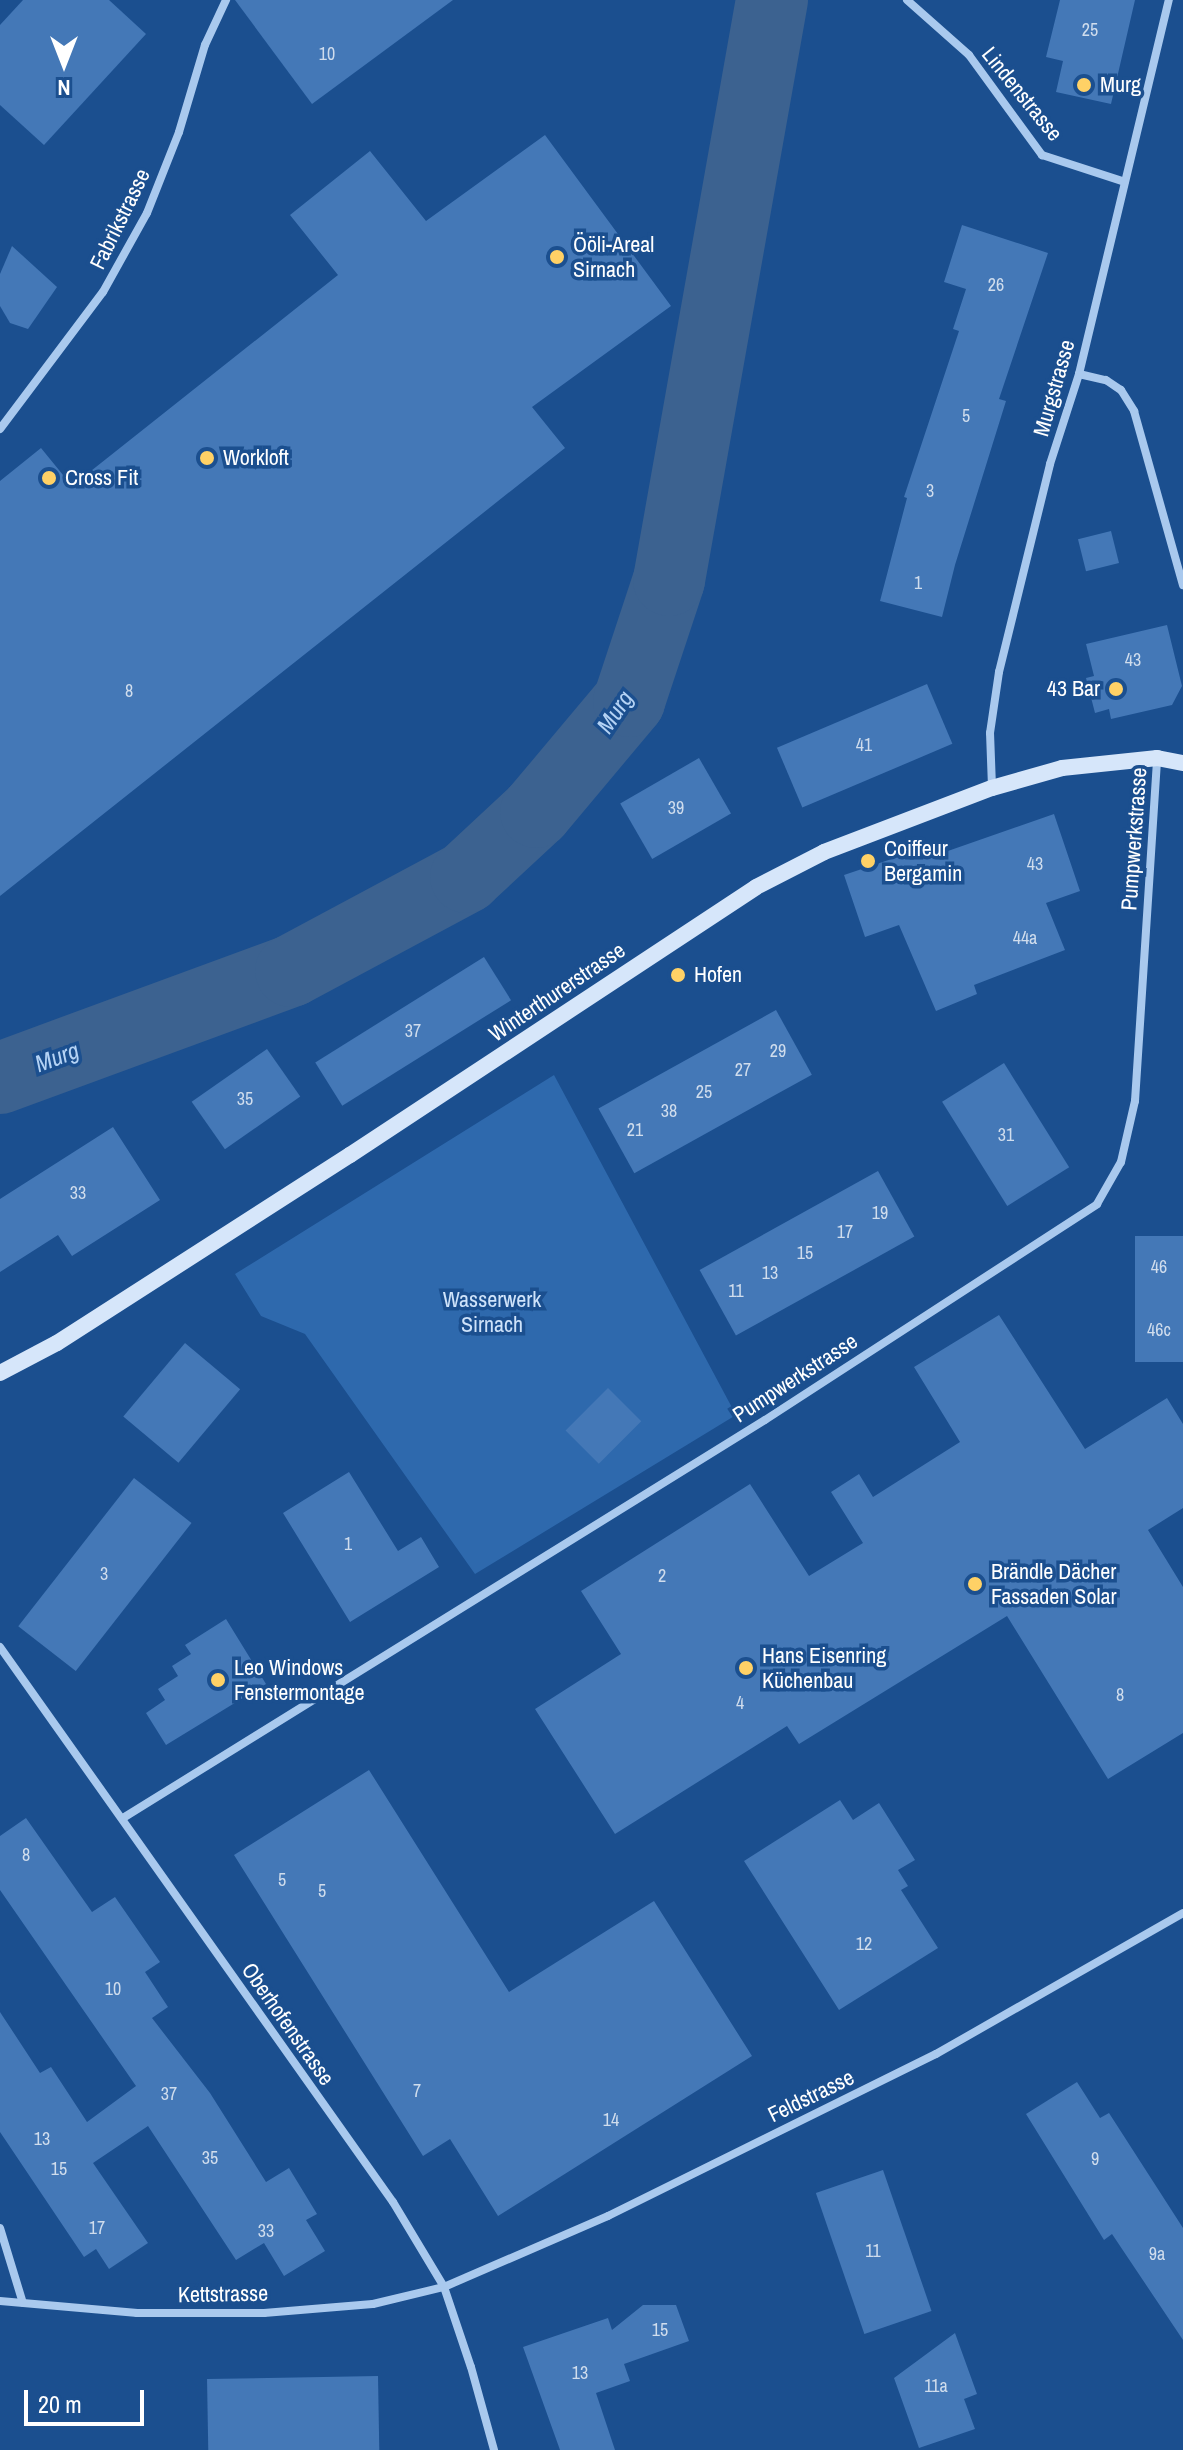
<!DOCTYPE html>
<html>
<head>
<meta charset="utf-8">
<style>
  body { margin:0 }
  #map { position:relative; width:1183px; height:2450px; overflow:hidden; background:#1b4f8f; font-family:"Archivo Narrow",sans-serif }
  div>[style] { position:absolute }
  .green>* { inset:0; background:#2e69ad }
  .river>* { height:72px; margin:-36px; padding:0 36px; transform-origin:36px; border-radius:36px; background:#3c6290 }
  .building>* { inset:0; background:#4478b7; transform-origin:0 0 }
  .street>* { height:8px; margin:-4px; padding:0 4px; transform-origin:4px; border-radius:4px; background:#a9c9ee }
  .secondary>* { height:16px; margin:-8px; padding:0 8px; transform-origin:8px; border-radius:8px; background:#d6e6fa }
  .dots>* { width:22px; height:22px; translate:-50% -50%; box-sizing:border-box; border:4px solid #1b4f8f; border-radius:50% }
  span { translate:-50% -50%; white-space:nowrap; text-align:center; line-height:1.15; -webkit-text-stroke:7px #1b4f8f; paint-order:stroke }
  .number-label { font-size:18px; color:#d0dded }
  .number-label span { -webkit-text-stroke-width:0 }
  .poi-label { font-size:22px; color:#fff }
  .left { translate:0 -50%; text-align:left }
  .right { translate:-100% -50%; text-align:right }
  .street-label { font-size:22px; color:#fff }
  .park-label { font-size:22px; color:#cfe3fa }
  .water-label { font-size:24px; color:#b5d3f5; font-style:italic }
  .north { position:absolute; left:24px; top:24px; width:80px; height:80px; -webkit-text-stroke:6px #1b4f8f; paint-order:stroke; rotate:180deg; font-size:22px; font-weight:700; line-height:32px; text-align:center; color:#fff }
  .north::after { content:''; display:block; margin:auto; width:28px; height:36px; background:#fff; clip-path:polygon(50% 0,100% 100%,50% 72%,0 100%) }
  .scale { position:absolute; left:24px; top:2390px; width:120px; height:36px; box-sizing:border-box; border:4px solid #fff; border-top:0; padding-left:10px; font-size:24px; line-height:28px; white-space:nowrap; color:#fff; -webkit-text-stroke:6px #1b4f8f; paint-order:stroke }
</style>
</head>
<body>
<div id="map">
  <div class="green">
    <div style="clip-path:polygon(554px 1075px,736px 1415px,475px 1574px,305px 1334px,261px 1316px,235px 1274px)"></div>
  </div>
  <div class="river">
    <div style="left:0;top:1078px;width:310px;rotate:-20.2deg"></div>
    <div style="left:291px;top:971px;width:199px;rotate:-28.2deg"></div>
    <div style="left:466px;top:877px;width:96px;rotate:-42.9deg"></div>
    <div style="left:536px;top:812px;width:145px;rotate:-50deg"></div>
    <div style="left:629px;top:701px;width:127px;rotate:-71.7deg"></div>
    <div style="left:669px;top:580px;width:589px;rotate:-79.93deg"></div>
  </div>
  <div class="building">
    <div style="clip-path:polygon(23px 0,109px 0,146px 34px,44px 145px,0 105px,0 25px)"></div>
    <div style="clip-path:polygon(235px 0,453px 0,312px 104px)"></div>
    <div style="clip-path:polygon(1060px 0,1135px 0,1111px 104px,1056px 92px,1063px 61px,1046px 57px)"></div>
    <div style="clip-path:polygon(545px 135px,671px 306px,532px 407px,565px 448px,0 896px,0 481px,41px 448px,72px 486px,338px 275px,290px 215px,370px 151px,426px 221px)"></div>
    <div style="clip-path:polygon(962px 225px,1048px 253px,999px 399px,1006px 401px,955px 565px,942px 617px,880px 601px,907px 498px,904px 497px,959px 331px,953px 329px,966px 289px,944px 282px)"></div>
    <div style="clip-path:polygon(12px 246px,57px 287px,28px 329px,10px 323px,0 306px,0 274px)"></div>
    <div style="left:1111px;top:531px;width:33px;height:34px;rotate:76deg"></div>
    <div style="clip-path:polygon(1167px 625px,1182px 686px,1172px 705px,1111px 719px,1109px 709px,1095px 713px,1086px 678px,1094px 676px,1086px 644px)"></div>
    <div style="left:927px;top:684px;width:65px;height:163px;rotate:67deg"></div>
    <div style="left:699px;top:758px;width:64px;height:91px;rotate:60deg"></div>
    <div style="clip-path:polygon(1054px 814px,1080px 891px,1046px 903px,1065px 950px,974px 985px,977px 994px,936px 1011px,899px 925px,865px 937px,844px 875px,942px 842px,945px 852px)"></div>
    <div style="left:484px;top:957px;width:51px;height:199px;rotate:58deg"></div>
    <div style="left:776px;top:1010px;width:74px;height:203px;rotate:61deg"></div>
    <div style="left:267px;top:1049px;width:58px;height:92px;rotate:55deg"></div>
    <div style="left:1004px;top:1063px;width:123px;height:73px;rotate:58deg"></div>
    <div style="clip-path:polygon(113px 1127px,160px 1200px,72px 1256px,58px 1235px,0 1272px,0 1199px)"></div>
    <div style="left:878px;top:1171px;width:75px;height:204px;rotate:61deg"></div>
    <div style="left:1135px;top:1236px;width:48px;height:126px"></div>
    <div style="clip-path:polygon(999px 1315px,1085px 1449px,1167px 1398px,1183px 1424px,1183px 1508px,1148px 1530px,1183px 1587px,1183px 1733px,1108px 1779px,1007px 1616px,799px 1744px,787px 1726px,615px 1834px,535px 1709px,621px 1654px,581px 1591px,750px 1484px,809px 1576px,863px 1543px,831px 1492px,859px 1474px,873px 1497px,960px 1442px,914px 1367px)"></div>
    <div style="left:185px;top:1343px;width:72px;height:96px;rotate:40deg"></div>
    <div style="left:608px;top:1388px;width:47px;height:60px;rotate:45deg"></div>
    <div style="clip-path:polygon(349px 1472px,398px 1551px,421px 1537px,439px 1567px,350px 1622px,283px 1513px)"></div>
    <div style="left:134px;top:1478px;width:73px;height:188px;rotate:38deg"></div>
    <div style="clip-path:polygon(226px 1619px,266px 1684px,166px 1745px,146px 1713px,165px 1700px,158px 1689px,178px 1676px,172px 1666px,191px 1654px,185px 1645px)"></div>
    <div style="clip-path:polygon(369px 1770px,509px 1992px,654px 1901px,752px 2056px,498px 2216px,450px 2139px,423px 2156px,234px 1855px)"></div>
    <div style="clip-path:polygon(840px 1800px,853px 1820px,879px 1803px,915px 1860px,898px 1870px,908px 1886px,901px 1890px,938px 1948px,839px 2010px,744px 1861px)"></div>
    <div style="clip-path:polygon(26px 1818px,92px 1912px,115px 1897px,160px 1962px,145px 1972px,168px 2007px,152px 2018px,210px 2093px,266px 2182px,289px 2168px,317px 2214px,306px 2220px,325px 2251px,284px 2276px,264px 2243px,236px 2260px,148px 2126px,93px 2163px,148px 2243px,109px 2269px,96px 2249px,84px 2257px,0 2132px,0 2012px,40px 2073px,51px 2067px,87px 2122px,136px 2086px,0 1890px,0 1836px)"></div>
    <div style="clip-path:polygon(1077px 2082px,1100px 2118px,1109px 2113px,1183px 2228px,1183px 2340px,1112px 2234px,1104px 2240px,1026px 2114px)"></div>
    <div style="left:883px;top:2170px;width:149px;height:71px;rotate:71deg"></div>
    <div style="clip-path:polygon(643px 2305px,676px 2305px,689px 2341px,624px 2364px,630px 2381px,596px 2393px,615px 2450px,560px 2450px,523px 2347px,608px 2318px,612px 2330px)"></div>
    <div style="clip-path:polygon(955px 2333px,977px 2394px,964px 2399px,975px 2429px,919px 2448px,894px 2378px)"></div>
    <div style="left:378px;top:2376px;width:74px;height:171px;rotate:89deg"></div>
  </div>
  <div class="street">
    <div style="left:907px;top:0;width:83px;rotate:41.6deg"></div>
    <div style="left:969px;top:55px;width:124px;rotate:53.9deg"></div>
    <div style="left:1042px;top:155px;width:87px;rotate:18deg"></div>
    <div style="left:1079px;top:374px;width:28px;rotate:13deg"></div>
    <div style="left:1106px;top:380px;width:18px;rotate:34deg"></div>
    <div style="left:1121px;top:390px;width:25px;rotate:58deg"></div>
    <div style="left:1134px;top:411px;width:181px;rotate:74.3deg"></div>
    <div style="left:0;top:429px;width:171px;rotate:-53.1deg"></div>
    <div style="left:103px;top:292px;width:90px;rotate:-60.9deg"></div>
    <div style="left:147px;top:213px;width:87px;rotate:-68.4deg"></div>
    <div style="left:179px;top:132px;width:91px;rotate:-73.4deg"></div>
    <div style="left:205px;top:45px;width:50px;rotate:-65deg"></div>
    <div style="left:992px;top:787px;width:54px;rotate:-92.1deg"></div>
    <div style="left:990px;top:733px;width:62px;rotate:-81.6deg"></div>
    <div style="left:999px;top:672px;width:214px;rotate:-76.2deg"></div>
    <div style="left:1050px;top:464px;width:95px;rotate:-72.1deg"></div>
    <div style="left:1079px;top:374px;width:385px;rotate:-76.5deg"></div>
    <div style="left:0;top:1647px;width:680px;rotate:54.7deg"></div>
    <div style="left:393px;top:2202px;width:99px;rotate:59deg"></div>
    <div style="left:444px;top:2287px;width:84px;rotate:71.4deg"></div>
    <div style="left:471px;top:2367px;width:86px;rotate:74.5deg"></div>
    <div style="left:123px;top:1818px;width:755px;rotate:-31.8deg"></div>
    <div style="left:765px;top:1420px;width:396px;rotate:-33deg"></div>
    <div style="left:1097px;top:1204px;width:48px;rotate:-60.3deg"></div>
    <div style="left:1121px;top:1162px;width:63px;rotate:-77.1deg"></div>
    <div style="left:1135px;top:1101px;width:344px;rotate:-86.3deg"></div>
    <div style="left:0;top:2228px;width:78px;rotate:73deg"></div>
    <div style="left:0;top:2301px;width:138px;rotate:5deg"></div>
    <div style="left:137px;top:2313px;width:127px"></div>
    <div style="left:264px;top:2313px;width:109px;rotate:-4.7deg"></div>
    <div style="left:373px;top:2304px;width:73px;rotate:-13.5deg"></div>
    <div style="left:444px;top:2287px;width:179px;rotate:-23.4deg"></div>
    <div style="left:608px;top:2216px;width:366px;rotate:-26.3deg"></div>
    <div style="left:936px;top:2054px;width:284px;rotate:-29.7deg"></div>
  </div>
  <div class="secondary">
    <div style="left:0;top:1373px;width:64px;rotate:-27.8deg"></div>
    <div style="left:57px;top:1343px;width:348px;rotate:-32.7deg"></div>
    <div style="left:350px;top:1155px;width:486px;rotate:-33.4deg"></div>
    <div style="left:756px;top:887px;width:76px;rotate:-27.2deg"></div>
    <div style="left:824px;top:852px;width:180px;rotate:-20.9deg"></div>
    <div style="left:992px;top:788px;width:73px;rotate:-15.9deg"></div>
    <div style="left:1062px;top:768px;width:96px;rotate:-6deg"></div>
    <div style="left:1157px;top:758px;width:26px;rotate:11deg"></div>
  </div>
  <div class="dots">
    <div style="left:1084px;top:85px;background:#ffd166"></div>
    <div style="left:557px;top:257px;background:#ffd166"></div>
    <div style="left:207px;top:458px;background:#ffd166"></div>
    <div style="left:49px;top:478px;background:#ffd166"></div>
    <div style="left:1116px;top:689px;background:#ffd166"></div>
    <div style="left:868px;top:861px;background:#ffd166"></div>
    <div style="left:678px;top:975px;background:#ffd166"></div>
    <div style="left:975px;top:1584px;background:#ffd166"></div>
    <div style="left:746px;top:1668px;background:#ffd166"></div>
    <div style="left:218px;top:1680px;background:#ffd166"></div>
  </div>
  <div class="number-label">
    <span style="left:1090px;top:30px">25</span>
    <span style="left:327px;top:54px">10</span>
    <span style="left:996px;top:285px">26</span>
    <span style="left:966px;top:416px">5</span>
    <span style="left:930px;top:491px">3</span>
    <span style="left:918px;top:583px">1</span>
    <span style="left:1133px;top:660px">43</span>
    <span style="left:129px;top:691px">8</span>
    <span style="left:864px;top:745px">41</span>
    <span style="left:676px;top:808px">39</span>
    <span style="left:1035px;top:864px">43</span>
    <span style="left:1025px;top:938px">44a</span>
    <span style="left:413px;top:1031px">37</span>
    <span style="left:778px;top:1051px">29</span>
    <span style="left:743px;top:1070px">27</span>
    <span style="left:704px;top:1092px">25</span>
    <span style="left:245px;top:1099px">35</span>
    <span style="left:669px;top:1111px">38</span>
    <span style="left:635px;top:1130px">21</span>
    <span style="left:1006px;top:1135px">31</span>
    <span style="left:78px;top:1193px">33</span>
    <span style="left:880px;top:1213px">19</span>
    <span style="left:845px;top:1232px">17</span>
    <span style="left:805px;top:1253px">15</span>
    <span style="left:1159px;top:1267px">46</span>
    <span style="left:770px;top:1273px">13</span>
    <span style="left:736px;top:1291px">11</span>
    <span style="left:1159px;top:1330px">46c</span>
    <span style="left:348px;top:1544px">1</span>
    <span style="left:104px;top:1574px">3</span>
    <span style="left:662px;top:1576px">2</span>
    <span style="left:1120px;top:1695px">8</span>
    <span style="left:740px;top:1703px">4</span>
    <span style="left:26px;top:1855px">8</span>
    <span style="left:282px;top:1880px">5</span>
    <span style="left:322px;top:1891px">5</span>
    <span style="left:864px;top:1944px">12</span>
    <span style="left:113px;top:1989px">10</span>
    <span style="left:417px;top:2091px">7</span>
    <span style="left:169px;top:2094px">37</span>
    <span style="left:611px;top:2120px">14</span>
    <span style="left:42px;top:2139px">13</span>
    <span style="left:210px;top:2158px">35</span>
    <span style="left:1095px;top:2159px">9</span>
    <span style="left:59px;top:2169px">15</span>
    <span style="left:97px;top:2228px">17</span>
    <span style="left:266px;top:2231px">33</span>
    <span style="left:873px;top:2251px">11</span>
    <span style="left:1157px;top:2254px">9a</span>
    <span style="left:660px;top:2330px">15</span>
    <span style="left:580px;top:2373px">13</span>
    <span style="left:936px;top:2386px">11a</span>
  </div>
  <div class="poi-label">
    <span class="left" style="left:1100px;top:85px">Murg</span>
    <span class="left" style="left:573px;top:257px">Ööli-Areal<br>Sirnach</span>
    <span class="left" style="left:223px;top:458px">Workloft</span>
    <span class="left" style="left:65px;top:478px">Cross Fit</span>
    <span class="right" style="left:1100px;top:689px">43 Bar</span>
    <span class="left" style="left:884px;top:861px">Coiffeur<br>Bergamin</span>
    <span class="left" style="left:694px;top:975px">Hofen</span>
    <span class="left" style="left:991px;top:1584px">Brändle Dächer<br>Fassaden Solar</span>
    <span class="left" style="left:762px;top:1668px">Hans Eisenring<br>Küchenbau</span>
    <span class="left" style="left:234px;top:1680px">Leo Windows<br>Fenstermontage</span>
  </div>
  <div class="street-label">
    <span style="left:1022px;top:94px;rotate:51deg">Lindenstrasse</span>
    <span style="left:120px;top:219px;rotate:-64deg">Fabrikstrasse</span>
    <span style="left:1054px;top:388px;rotate:-74deg">Murgstrasse</span>
    <span style="left:1134px;top:839px;rotate:-86deg">Pumpwerkstrasse</span>
    <span style="left:557px;top:992px;rotate:-34deg">Winterthurerstrasse</span>
    <span style="left:795px;top:1378px;rotate:-33deg">Pumpwerkstrasse</span>
    <span style="left:288px;top:2024px;rotate:55deg">Oberhofenstrasse</span>
    <span style="left:811px;top:2096px;rotate:-26deg">Feldstrasse</span>
    <span style="left:223px;top:2294px;rotate:-1deg">Kettstrasse</span>
  </div>
  <div class="park-label">
    <span style="left:492px;top:1312px">Wasserwerk<br>Sirnach</span>
  </div>
  <div class="water-label">
    <span style="left:615px;top:712px;rotate:-56deg">Murg</span>
    <span style="left:57px;top:1057px;rotate:-20deg">Murg</span>
  </div>
  <div class="north">N</div>
  <div class="scale">20 m</div>
</div>
</body>
</html>
